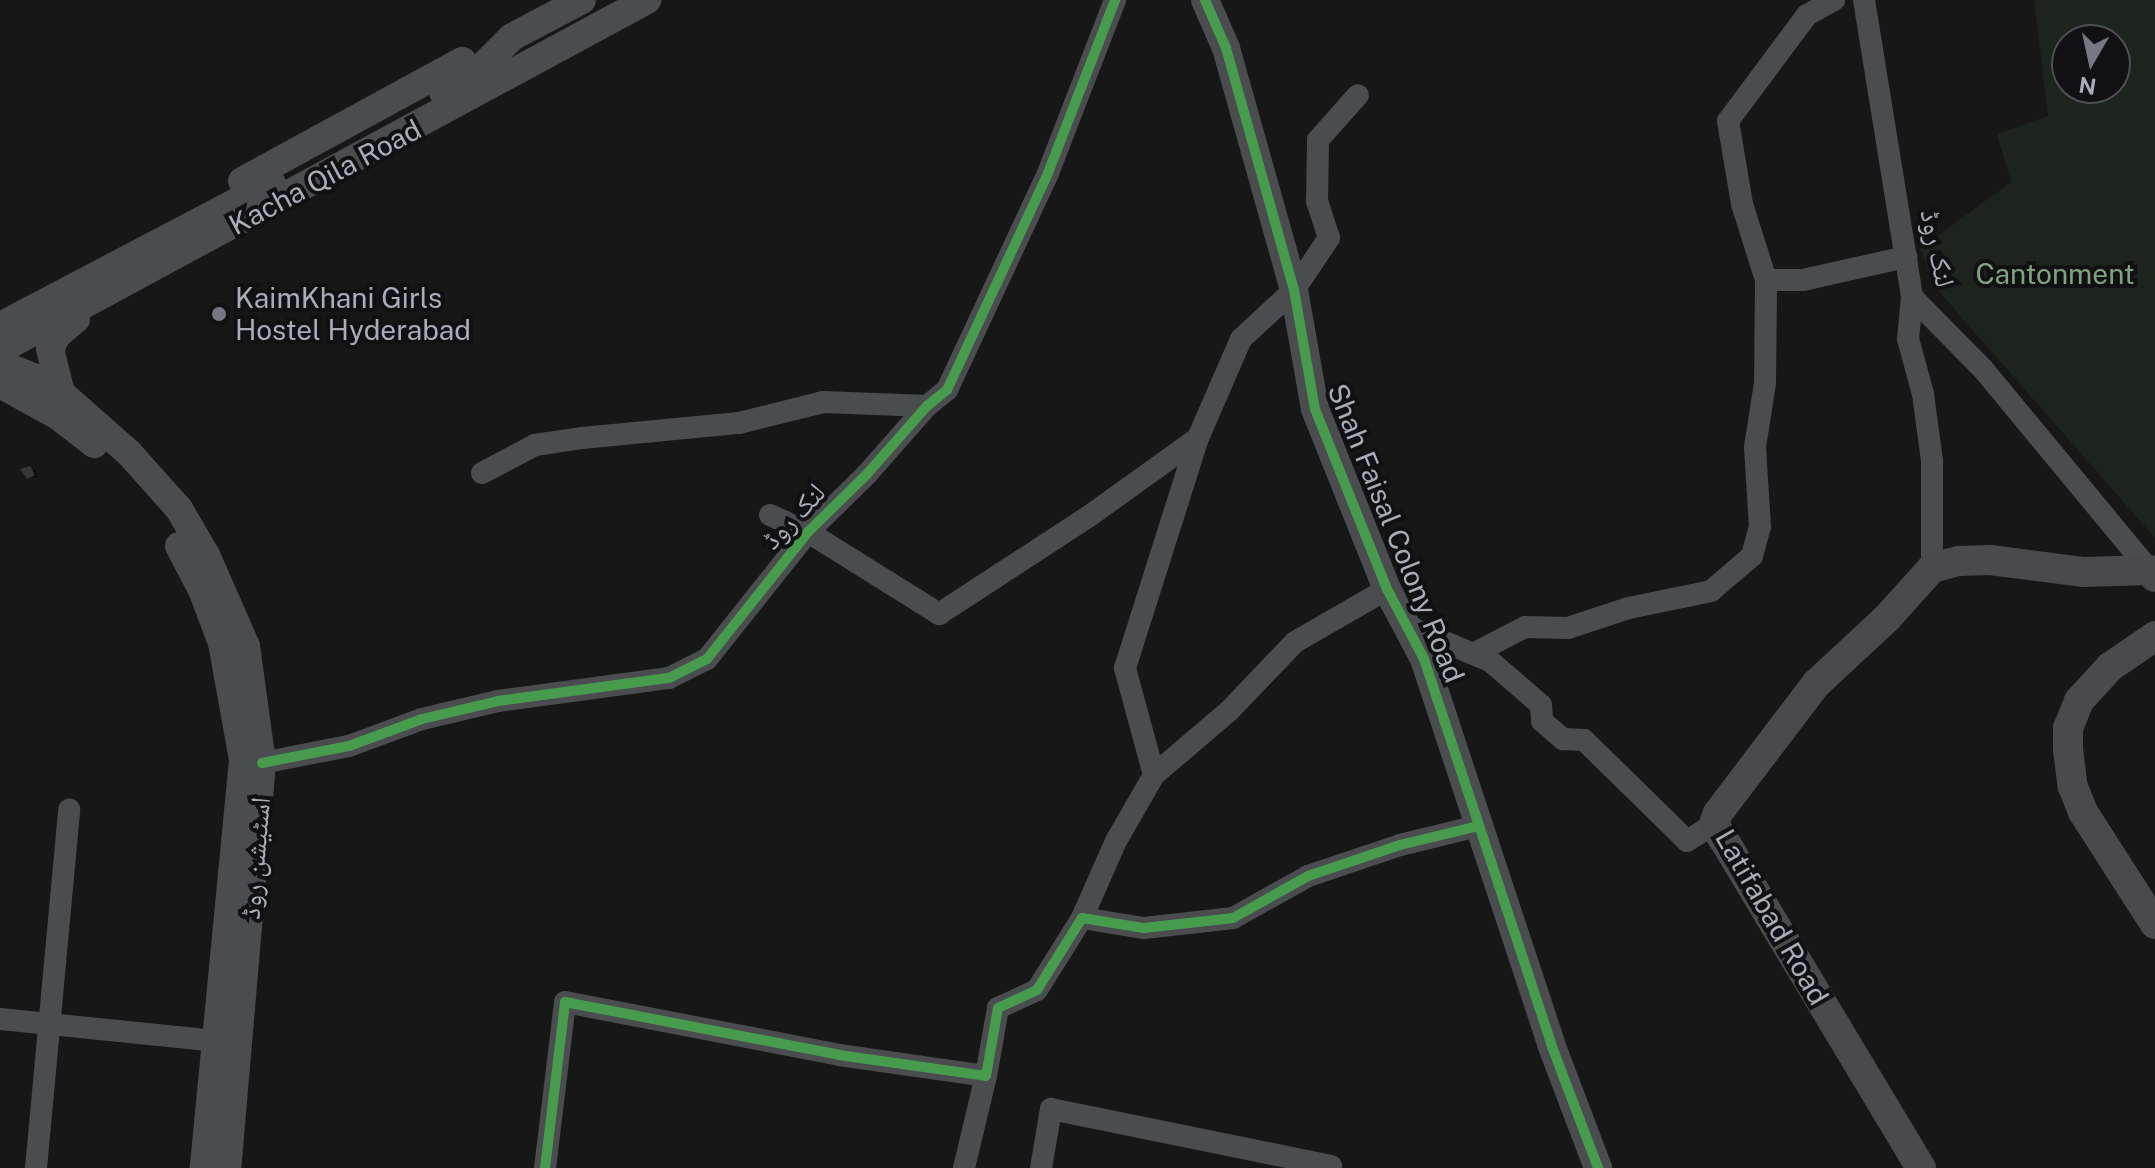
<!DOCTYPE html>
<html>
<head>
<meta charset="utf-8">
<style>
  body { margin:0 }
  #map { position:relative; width:2155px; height:1168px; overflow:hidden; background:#171717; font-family:"Public Sans","Noto Naskh Arabic",sans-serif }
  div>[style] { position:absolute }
  .green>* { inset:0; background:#1d241e }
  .shadow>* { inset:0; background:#0007 }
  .building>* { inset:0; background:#353536 }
  .minor>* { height:22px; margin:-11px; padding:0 11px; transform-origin:11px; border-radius:11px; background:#4b4c50 }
  .tertiary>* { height:28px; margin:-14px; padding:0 14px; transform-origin:14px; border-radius:14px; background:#4b4c50 }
  .secondary>* { height:30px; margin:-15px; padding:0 15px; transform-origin:15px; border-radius:15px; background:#4a4a4e }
  .cycleway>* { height:10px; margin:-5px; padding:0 5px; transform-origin:5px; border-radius:5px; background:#469c4c }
  .dots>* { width:22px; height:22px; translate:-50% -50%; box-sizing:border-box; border:4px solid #111113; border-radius:50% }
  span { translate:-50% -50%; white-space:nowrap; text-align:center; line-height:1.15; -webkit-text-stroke:8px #111113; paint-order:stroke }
  .street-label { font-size:28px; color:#a8adb8 }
  .park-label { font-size:28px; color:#7fa381 }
  .poi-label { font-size:28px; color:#a8adb8 }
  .left { translate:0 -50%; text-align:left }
  .north { position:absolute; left:2051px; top:24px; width:80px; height:80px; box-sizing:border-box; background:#111113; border:2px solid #4d4f55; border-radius:50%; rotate:189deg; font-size:22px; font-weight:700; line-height:32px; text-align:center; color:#a8adb8 }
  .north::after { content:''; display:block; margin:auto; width:28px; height:36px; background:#757880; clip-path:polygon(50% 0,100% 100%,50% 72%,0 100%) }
</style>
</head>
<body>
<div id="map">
  <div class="green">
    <div style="clip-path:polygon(evenodd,2034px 0,2155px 0,2155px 538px,1935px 287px,1920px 249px,2011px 182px,1997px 134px,2048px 116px,2034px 0,2067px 40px,2115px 40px,2115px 88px,2067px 88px,2067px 40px)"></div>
  </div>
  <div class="shadow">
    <div style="clip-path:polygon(30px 468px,35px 471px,39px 478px,28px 477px)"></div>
  </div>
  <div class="building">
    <div style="clip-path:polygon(30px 466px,35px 475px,27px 479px,20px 469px)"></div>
  </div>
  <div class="minor">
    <div style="left:1864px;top:0;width:301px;rotate:80.8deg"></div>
    <div style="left:1912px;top:297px;width:101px;rotate:45.4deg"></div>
    <div style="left:1983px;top:369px;width:261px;rotate:50.4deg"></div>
    <div style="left:1766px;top:280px;width:37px"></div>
    <div style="left:1803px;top:280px;width:106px;rotate:-12.6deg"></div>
    <div style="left:1912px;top:297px;width:42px;rotate:95.4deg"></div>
    <div style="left:1908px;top:339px;width:57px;rotate:74.7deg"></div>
    <div style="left:1923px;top:394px;width:68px;rotate:82.3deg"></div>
    <div style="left:1932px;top:461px;width:107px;rotate:90deg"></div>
    <div style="left:482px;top:473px;width:60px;rotate:-27.8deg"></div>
    <div style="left:535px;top:445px;width:48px;rotate:-8.5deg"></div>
    <div style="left:582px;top:438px;width:158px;rotate:-5.5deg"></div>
    <div style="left:739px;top:423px;width:87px;rotate:-14deg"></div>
    <div style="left:823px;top:402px;width:104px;rotate:2.2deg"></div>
    <div style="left:770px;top:515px;width:42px;rotate:24.1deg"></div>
    <div style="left:808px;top:532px;width:155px;rotate:32deg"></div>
    <div style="left:939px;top:614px;width:178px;rotate:-33.1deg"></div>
    <div style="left:1088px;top:517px;width:135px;rotate:-35.7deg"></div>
    <div style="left:1409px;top:627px;width:88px;rotate:22.8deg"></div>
    <div style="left:1490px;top:661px;width:67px;rotate:40.8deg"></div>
    <div style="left:1541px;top:705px;width:16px;rotate:86deg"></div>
    <div style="left:1542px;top:721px;width:28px;rotate:41deg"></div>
    <div style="left:1563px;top:739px;width:21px;rotate:3deg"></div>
    <div style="left:1584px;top:740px;width:144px;rotate:44.4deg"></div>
    <div style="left:1687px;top:841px;width:32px;rotate:-32deg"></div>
    <div style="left:1475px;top:653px;width:56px;rotate:-27.5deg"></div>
    <div style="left:1525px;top:627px;width:43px;rotate:1.3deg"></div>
    <div style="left:1568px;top:628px;width:64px;rotate:-18.2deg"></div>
    <div style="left:1629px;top:608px;width:84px;rotate:-11.7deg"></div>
    <div style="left:1711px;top:591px;width:54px;rotate:-40.5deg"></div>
    <div style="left:1752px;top:556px;width:30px;rotate:-75deg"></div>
    <div style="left:1760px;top:527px;width:80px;rotate:-93.6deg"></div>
    <div style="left:1755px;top:447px;width:65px;rotate:-81.1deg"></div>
    <div style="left:1765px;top:383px;width:103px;rotate:-89.4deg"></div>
    <div style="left:1766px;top:280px;width:80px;rotate:-107.5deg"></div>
    <div style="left:1742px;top:204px;width:84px;rotate:-99.6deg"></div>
    <div style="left:1728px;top:121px;width:132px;rotate:-53.3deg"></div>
    <div style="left:1807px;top:15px;width:31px;rotate:-29deg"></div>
    <div style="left:262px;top:763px;width:89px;rotate:-11.1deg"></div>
    <div style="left:349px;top:746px;width:78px;rotate:-20.3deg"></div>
    <div style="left:422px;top:719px;width:78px;rotate:-13.3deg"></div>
    <div style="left:498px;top:701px;width:173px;rotate:-7.7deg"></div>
    <div style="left:669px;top:678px;width:42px;rotate:-26.6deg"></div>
    <div style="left:707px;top:659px;width:162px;rotate:-51.5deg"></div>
    <div style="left:808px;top:532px;width:83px;rotate:-44.5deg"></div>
    <div style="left:867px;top:474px;width:91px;rotate:-48.6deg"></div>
    <div style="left:927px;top:406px;width:26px;rotate:-39deg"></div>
    <div style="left:947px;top:390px;width:239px;rotate:-65deg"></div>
    <div style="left:1048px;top:173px;width:186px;rotate:-68.8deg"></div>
    <div style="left:1154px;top:775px;width:111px;rotate:-105.2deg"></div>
    <div style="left:1125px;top:668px;width:241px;rotate:-72.4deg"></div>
    <div style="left:1198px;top:438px;width:108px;rotate:-66.5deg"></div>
    <div style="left:1241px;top:339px;width:72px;rotate:-42.8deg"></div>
    <div style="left:1294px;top:290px;width:63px;rotate:-56.1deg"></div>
    <div style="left:1329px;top:238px;width:40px;rotate:-108deg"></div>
    <div style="left:1317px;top:200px;width:60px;rotate:-89deg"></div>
    <div style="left:1318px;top:140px;width:60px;rotate:-48.4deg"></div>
    <div style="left:1082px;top:918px;width:84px;rotate:-66.2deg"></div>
    <div style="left:1116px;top:841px;width:76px;rotate:-60.1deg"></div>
    <div style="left:1154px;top:775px;width:99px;rotate:-40.5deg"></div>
    <div style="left:1229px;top:711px;width:95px;rotate:-46.3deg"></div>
    <div style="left:1295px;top:642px;width:106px;rotate:-29.9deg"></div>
    <div style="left:0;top:1019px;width:217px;rotate:5.8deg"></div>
    <div style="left:36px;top:1168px;width:360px;rotate:-84.7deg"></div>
    <div style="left:545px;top:1168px;width:167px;rotate:-83.1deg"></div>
    <div style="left:565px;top:1002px;width:279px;rotate:10.9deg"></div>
    <div style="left:839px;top:1055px;width:148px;rotate:8.1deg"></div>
    <div style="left:986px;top:1076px;width:69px;rotate:-80deg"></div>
    <div style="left:998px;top:1008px;width:43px;rotate:-24.8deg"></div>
    <div style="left:1037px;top:990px;width:85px;rotate:-58deg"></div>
    <div style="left:1082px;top:918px;width:63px;rotate:9.2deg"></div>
    <div style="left:1144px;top:928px;width:90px;rotate:-6.4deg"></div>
    <div style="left:1233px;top:918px;width:86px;rotate:-29.2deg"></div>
    <div style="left:1308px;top:876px;width:97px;rotate:-18.6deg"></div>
    <div style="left:1400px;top:845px;width:80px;rotate:-13.7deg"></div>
    <div style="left:964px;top:1168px;width:95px;rotate:-76.6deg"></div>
    <div style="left:1041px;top:1168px;width:60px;rotate:-80.4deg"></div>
    <div style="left:1051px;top:1109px;width:286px;rotate:11.5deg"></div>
  </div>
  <div class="tertiary">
    <div style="left:1205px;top:0;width:52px;rotate:66.4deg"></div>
    <div style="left:1226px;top:48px;width:251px;rotate:74.3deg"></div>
    <div style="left:1294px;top:290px;width:121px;rotate:80deg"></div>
    <div style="left:1315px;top:409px;width:194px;rotate:68.2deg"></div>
    <div style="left:1387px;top:589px;width:79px;rotate:62.1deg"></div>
    <div style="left:1424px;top:659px;width:405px;rotate:71.7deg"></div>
    <div style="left:1551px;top:1044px;width:133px;rotate:69.2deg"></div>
    <div style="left:443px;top:92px;width:37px;rotate:-29deg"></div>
    <div style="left:475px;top:74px;width:52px;rotate:-45deg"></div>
    <div style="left:512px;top:37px;width:79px;rotate:-27.9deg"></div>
    <div style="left:242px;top:181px;width:251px;rotate:-28.6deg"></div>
    <div style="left:0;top:326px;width:307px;rotate:-27.7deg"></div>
    <div style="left:0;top:350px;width:736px;rotate:-28.41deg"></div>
    <div style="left:0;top:364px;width:39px;rotate:21deg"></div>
    <div style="left:36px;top:378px;width:29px;rotate:31deg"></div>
    <div style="left:61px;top:393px;width:91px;rotate:41.4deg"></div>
    <div style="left:129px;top:453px;width:51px;rotate:48.2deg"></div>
    <div style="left:163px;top:491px;width:24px;rotate:48deg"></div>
    <div style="left:179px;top:509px;width:53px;rotate:59.6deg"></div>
    <div style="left:206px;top:555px;width:99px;rotate:66.3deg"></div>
    <div style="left:246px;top:646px;width:118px;rotate:82.2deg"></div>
    <div style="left:262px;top:763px;width:407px;rotate:94.9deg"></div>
    <div style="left:0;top:384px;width:66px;rotate:28.9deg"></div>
    <div style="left:58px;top:416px;width:46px;rotate:37.9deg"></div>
    <div style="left:61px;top:393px;width:45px;rotate:-104deg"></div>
    <div style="left:50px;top:349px;width:16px;rotate:-63deg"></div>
    <div style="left:57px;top:335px;width:25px;rotate:-40deg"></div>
    <div style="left:179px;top:546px;width:52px;rotate:62.4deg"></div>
    <div style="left:203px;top:592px;width:54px;rotate:69.6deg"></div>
    <div style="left:222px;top:643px;width:119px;rotate:79.8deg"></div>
    <div style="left:243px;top:760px;width:410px;rotate:95.5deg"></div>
  </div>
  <div class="secondary">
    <div style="left:2155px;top:636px;width:55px;rotate:145.4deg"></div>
    <div style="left:2110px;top:667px;width:46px;rotate:132.4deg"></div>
    <div style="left:2079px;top:701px;width:29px;rotate:112deg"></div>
    <div style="left:2068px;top:728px;width:21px;rotate:90deg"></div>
    <div style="left:2068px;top:749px;width:38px;rotate:83deg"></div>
    <div style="left:2073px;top:787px;width:27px;rotate:68deg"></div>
    <div style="left:2083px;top:812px;width:133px;rotate:57.3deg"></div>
    <div style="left:1921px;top:1168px;width:384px;rotate:-121deg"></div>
    <div style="left:1723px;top:839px;width:17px;rotate:-121deg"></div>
    <div style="left:1714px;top:824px;width:12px;rotate:-70deg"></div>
    <div style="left:1718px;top:813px;width:162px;rotate:-52.8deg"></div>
    <div style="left:1816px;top:684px;width:97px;rotate:-42.9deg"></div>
    <div style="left:1887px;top:618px;width:67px;rotate:-48deg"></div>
    <div style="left:1932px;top:568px;width:28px;rotate:-15deg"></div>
    <div style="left:1959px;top:561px;width:31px;rotate:-2deg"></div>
    <div style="left:1990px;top:560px;width:95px;rotate:7.3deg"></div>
    <div style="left:2084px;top:572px;width:65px;rotate:-1.8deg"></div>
    <div style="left:2149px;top:570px;width:9px;rotate:49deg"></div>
  </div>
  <div class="cycleway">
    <div style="left:1205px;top:0;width:52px;rotate:66.4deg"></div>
    <div style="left:1226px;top:48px;width:251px;rotate:74.3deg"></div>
    <div style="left:1294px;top:290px;width:121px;rotate:80deg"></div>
    <div style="left:1315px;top:409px;width:194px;rotate:68.2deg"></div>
    <div style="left:1387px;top:589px;width:79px;rotate:62.1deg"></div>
    <div style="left:1424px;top:659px;width:405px;rotate:71.7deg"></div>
    <div style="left:1551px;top:1044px;width:133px;rotate:69.2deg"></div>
    <div style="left:262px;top:763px;width:89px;rotate:-11.1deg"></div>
    <div style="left:349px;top:746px;width:78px;rotate:-20.3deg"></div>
    <div style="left:422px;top:719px;width:78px;rotate:-13.3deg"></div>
    <div style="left:498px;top:701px;width:173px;rotate:-7.7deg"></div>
    <div style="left:669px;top:678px;width:42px;rotate:-26.6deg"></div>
    <div style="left:707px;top:659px;width:162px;rotate:-51.5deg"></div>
    <div style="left:808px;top:532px;width:83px;rotate:-44.5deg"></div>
    <div style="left:867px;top:474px;width:91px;rotate:-48.6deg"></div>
    <div style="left:927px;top:406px;width:26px;rotate:-39deg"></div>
    <div style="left:947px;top:390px;width:239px;rotate:-65deg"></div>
    <div style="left:1048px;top:173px;width:186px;rotate:-68.8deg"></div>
    <div style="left:545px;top:1168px;width:167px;rotate:-83.1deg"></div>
    <div style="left:565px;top:1002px;width:279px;rotate:10.9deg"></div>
    <div style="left:839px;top:1055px;width:148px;rotate:8.1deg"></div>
    <div style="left:986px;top:1076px;width:69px;rotate:-80deg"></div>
    <div style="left:998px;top:1008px;width:43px;rotate:-24.8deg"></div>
    <div style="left:1037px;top:990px;width:85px;rotate:-58deg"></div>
    <div style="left:1082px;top:918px;width:63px;rotate:9.2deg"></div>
    <div style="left:1144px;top:928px;width:90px;rotate:-6.4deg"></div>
    <div style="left:1233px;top:918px;width:86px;rotate:-29.2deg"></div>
    <div style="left:1308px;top:876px;width:97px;rotate:-18.6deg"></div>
    <div style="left:1400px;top:845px;width:80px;rotate:-13.7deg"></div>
  </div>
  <div class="dots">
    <div style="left:219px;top:314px;background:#757880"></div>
  </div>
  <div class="street-label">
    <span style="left:325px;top:177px;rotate:-28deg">Kacha Qila Road</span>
    <span style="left:1938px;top:248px;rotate:78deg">لنک روڈ</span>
    <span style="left:793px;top:516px;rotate:-47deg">لنک روڈ</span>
    <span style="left:1396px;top:533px;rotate:68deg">Shah Faisal Colony Road</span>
    <span style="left:255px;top:858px;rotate:-85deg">اسٹیشن روڈ</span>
    <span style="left:1772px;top:917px;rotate:60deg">Latifabad Road</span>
  </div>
  <div class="park-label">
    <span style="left:2055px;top:274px">Cantonment</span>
  </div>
  <div class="poi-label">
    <span class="left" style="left:235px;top:314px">KaimKhani Girls<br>Hostel Hyderabad</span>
  </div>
  <div class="north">N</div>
</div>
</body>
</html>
